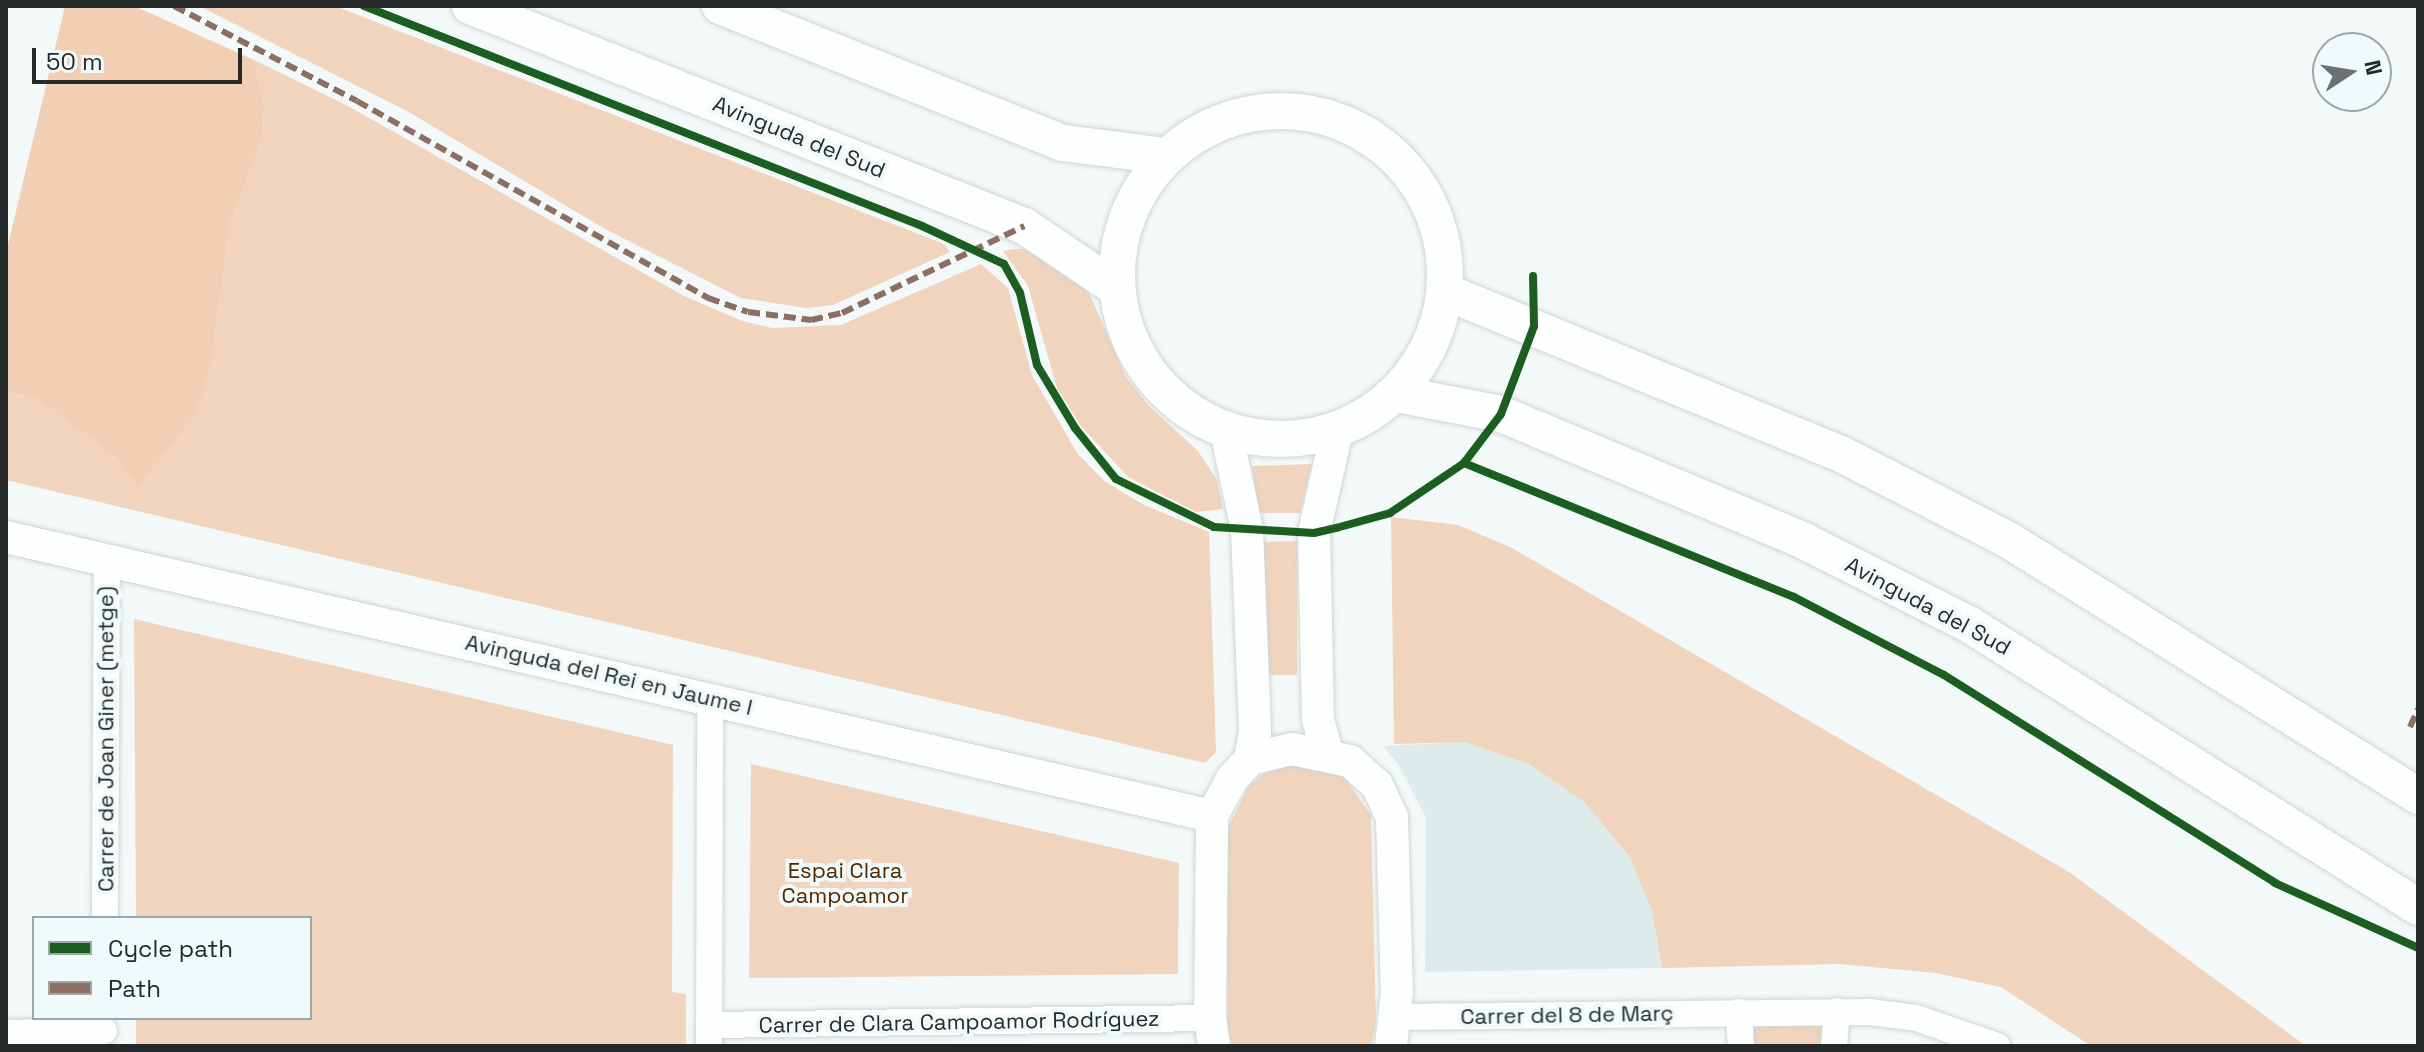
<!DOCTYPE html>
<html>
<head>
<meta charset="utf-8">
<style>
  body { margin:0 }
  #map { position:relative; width:2424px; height:1052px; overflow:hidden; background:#f3f8f8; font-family:"Space Grotesk",sans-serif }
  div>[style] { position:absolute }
  .built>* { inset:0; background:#deebeb }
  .green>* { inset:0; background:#f0d4be; transform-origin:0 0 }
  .forest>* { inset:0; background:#f0cfb4 }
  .roads { filter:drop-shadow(0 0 2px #d0d4d4) drop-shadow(0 0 2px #d0d4d4) }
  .minor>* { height:26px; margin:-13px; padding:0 13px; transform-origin:13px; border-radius:13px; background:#fdfefe }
  .tertiary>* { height:32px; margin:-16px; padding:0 16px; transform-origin:16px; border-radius:16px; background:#fdfefe }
  .secondary>* { height:36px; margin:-18px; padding:0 18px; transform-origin:18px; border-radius:18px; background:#fdfefe }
  .secondary>.ring { margin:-18px; padding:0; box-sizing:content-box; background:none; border:36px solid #fdfefe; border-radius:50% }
  .quiet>* { height:6px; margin-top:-3px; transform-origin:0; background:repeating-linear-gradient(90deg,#8d6e63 0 12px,transparent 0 18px) }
  .cycleway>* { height:8px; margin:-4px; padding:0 4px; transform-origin:4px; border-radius:4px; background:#1b5e20 }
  span { translate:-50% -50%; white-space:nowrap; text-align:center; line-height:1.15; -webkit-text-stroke:8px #f1fafa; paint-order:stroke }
  .street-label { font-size:22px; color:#252929 }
  .park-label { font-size:22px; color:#502800 }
  .frame { position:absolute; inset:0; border:8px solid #252929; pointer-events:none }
  .legend { position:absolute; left:32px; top:916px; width:280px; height:104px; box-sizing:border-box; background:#f1fafa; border:2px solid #9fa6a6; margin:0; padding:10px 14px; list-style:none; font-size:24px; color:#252929 }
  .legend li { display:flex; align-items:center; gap:16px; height:40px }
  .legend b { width:40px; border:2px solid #9fa6a6 }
  .north { position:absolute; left:2312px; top:32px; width:80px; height:80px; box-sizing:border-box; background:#f1fafa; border:2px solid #9fa6a6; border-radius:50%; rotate:78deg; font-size:22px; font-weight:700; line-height:32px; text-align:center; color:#252929 }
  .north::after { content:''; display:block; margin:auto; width:28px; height:36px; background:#6d7171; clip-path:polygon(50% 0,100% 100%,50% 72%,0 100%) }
  .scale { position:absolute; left:32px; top:48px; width:210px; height:36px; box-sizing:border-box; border:4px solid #252929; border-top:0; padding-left:10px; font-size:24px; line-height:28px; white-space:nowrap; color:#252929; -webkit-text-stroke:6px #f1fafa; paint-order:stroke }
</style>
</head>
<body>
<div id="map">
  <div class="built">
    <div style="clip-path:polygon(1464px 742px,1529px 764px,1584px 802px,1629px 856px,1652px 911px,1662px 968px,1425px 972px,1426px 818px,1398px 764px,1383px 746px)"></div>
  </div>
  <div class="green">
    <div style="clip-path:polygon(199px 6px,335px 6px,944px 244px,950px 252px,833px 305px,806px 308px,741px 298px,605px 229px,407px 111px)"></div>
    <div style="clip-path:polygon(254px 60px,348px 106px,684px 296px,742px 321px,772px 328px,841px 325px,981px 264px,1008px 288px,1032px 375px,1077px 453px,1104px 481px,1144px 505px,1209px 532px,1216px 752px,1205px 763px,6px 480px,6px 392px,37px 399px,114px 456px,138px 488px,193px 419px,213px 351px,230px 224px,263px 137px,264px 104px)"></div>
    <div style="clip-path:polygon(1013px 249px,1031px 249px,1066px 268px,1090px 295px,1126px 377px,1149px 406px,1198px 451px,1217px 480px,1223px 509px,1196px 512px,1128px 477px,1081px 426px,1057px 388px,1028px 286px,1003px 251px)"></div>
    <div style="clip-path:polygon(1312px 464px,1300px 513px,1259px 513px,1252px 466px)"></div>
    <div style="clip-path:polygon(1391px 517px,1458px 525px,1512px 548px,2069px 872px,2306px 1046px,2091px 1046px,2001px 987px,1936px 973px,1840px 964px,1662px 968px,1652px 911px,1629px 856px,1584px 802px,1529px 764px,1464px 742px,1394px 744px)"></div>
    <div style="clip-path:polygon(1297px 541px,1297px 675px,1266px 675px,1261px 542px)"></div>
    <div style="clip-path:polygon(134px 619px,673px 745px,672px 992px,686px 994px,686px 1046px,136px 1046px,136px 1018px,310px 1018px,310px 918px,136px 918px)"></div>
    <div style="clip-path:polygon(1295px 763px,1344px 777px,1371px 815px,1376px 1022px,1371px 1046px,1232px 1046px,1228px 1030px,1226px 831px,1249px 786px,1263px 774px)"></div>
    <div style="clip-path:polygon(751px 764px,1179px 863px,1178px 974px,749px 978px)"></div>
    <div style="left:1824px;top:1022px;width:24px;height:73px;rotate:90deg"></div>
  </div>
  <div class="forest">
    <div style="clip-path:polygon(65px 6px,134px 6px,254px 60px,264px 104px,263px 137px,230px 224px,213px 351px,201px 397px,193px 419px,138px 488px,114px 456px,37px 399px,6px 392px,6px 253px)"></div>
  </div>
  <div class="roads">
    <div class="minor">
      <div style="left:105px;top:918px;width:358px;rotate:-89.7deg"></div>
      <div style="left:1739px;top:1012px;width:34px;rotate:87deg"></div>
      <div style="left:1395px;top:1017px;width:475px;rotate:-0.6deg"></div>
      <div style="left:1870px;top:1012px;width:46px;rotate:7.4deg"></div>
      <div style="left:1916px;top:1018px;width:86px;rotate:19.1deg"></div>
      <div style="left:709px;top:1025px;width:501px;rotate:-0.8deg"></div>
      <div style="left:6px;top:1033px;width:98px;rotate:-1.2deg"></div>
      <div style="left:709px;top:1046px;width:348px;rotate:-89.8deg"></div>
      <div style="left:1834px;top:1046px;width:35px;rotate:-85deg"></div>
    </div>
    <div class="tertiary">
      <div style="left:1226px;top:431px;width:101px;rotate:78deg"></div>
      <div style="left:1247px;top:530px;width:203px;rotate:87.7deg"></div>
      <div style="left:1255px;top:733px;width:26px;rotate:101deg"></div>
      <div style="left:6px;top:537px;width:1238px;rotate:13.03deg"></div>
      <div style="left:1327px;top:753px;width:35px;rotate:-105deg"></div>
      <div style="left:1318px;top:719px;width:186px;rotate:-91.2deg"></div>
      <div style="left:1314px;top:533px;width:105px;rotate:-77.3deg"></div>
      <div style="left:1214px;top:1046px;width:28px;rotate:-98deg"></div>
      <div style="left:1210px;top:1018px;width:202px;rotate:-89.4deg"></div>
      <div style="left:1212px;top:816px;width:42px;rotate:-61.6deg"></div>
      <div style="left:1232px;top:779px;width:27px;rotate:-48deg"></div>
      <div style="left:1250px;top:759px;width:43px;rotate:-13.4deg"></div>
      <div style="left:1292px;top:749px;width:59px;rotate:11.7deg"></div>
      <div style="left:1350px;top:761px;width:36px;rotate:42deg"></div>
      <div style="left:1377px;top:785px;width:35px;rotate:65deg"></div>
      <div style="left:1392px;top:817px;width:174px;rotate:88.4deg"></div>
      <div style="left:1397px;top:991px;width:55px;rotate:96.2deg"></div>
    </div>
    <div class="secondary">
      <div style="left:470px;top:6px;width:596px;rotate:21.66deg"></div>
      <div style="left:1024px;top:226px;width:111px;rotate:34deg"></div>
      <div style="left:720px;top:6px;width:369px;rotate:21.8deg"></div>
      <div style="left:1063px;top:143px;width:103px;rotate:7.3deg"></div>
      <div class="ring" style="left:1117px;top:111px;width:292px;height:292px"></div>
      <div style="left:1446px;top:292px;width:429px;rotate:22.3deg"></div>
      <div style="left:1843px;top:455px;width:188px;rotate:27.2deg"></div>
      <div style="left:2010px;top:541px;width:481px;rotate:32deg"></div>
      <div style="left:1397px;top:394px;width:106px;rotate:10.9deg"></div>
      <div style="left:1501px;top:414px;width:329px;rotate:22.7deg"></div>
      <div style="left:1804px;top:541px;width:186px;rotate:26.8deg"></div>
      <div style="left:1970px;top:625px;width:529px;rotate:32.19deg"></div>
    </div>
  </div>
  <div class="quiet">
    <div style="left:174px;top:6px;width:206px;rotate:27.4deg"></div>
    <div style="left:357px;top:101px;width:403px;rotate:29.3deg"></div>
    <div style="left:708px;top:298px;width:42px;rotate:19.3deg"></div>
    <div style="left:748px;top:312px;width:64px;rotate:7.2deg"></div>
    <div style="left:811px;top:320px;width:32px;rotate:-13deg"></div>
    <div style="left:842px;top:313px;width:202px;rotate:-25.5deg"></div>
    <div style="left:2410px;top:727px;width:20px;rotate:-66deg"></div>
  </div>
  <div class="cycleway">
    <div style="left:364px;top:6px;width:600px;rotate:21.52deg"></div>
    <div style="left:922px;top:226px;width:90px;rotate:24.9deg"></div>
    <div style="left:1004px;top:264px;width:33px;rotate:61deg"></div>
    <div style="left:1020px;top:293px;width:74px;rotate:76.7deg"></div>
    <div style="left:1037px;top:365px;width:74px;rotate:58.9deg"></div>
    <div style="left:1075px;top:428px;width:65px;rotate:51.2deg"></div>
    <div style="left:1116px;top:479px;width:109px;rotate:26.1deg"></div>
    <div style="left:1214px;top:527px;width:100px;rotate:3.4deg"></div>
    <div style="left:1314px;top:533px;width:23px;rotate:-13deg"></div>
    <div style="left:1336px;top:528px;width:56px;rotate:-15.5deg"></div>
    <div style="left:1390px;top:513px;width:89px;rotate:-34deg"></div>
    <div style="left:1464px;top:463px;width:61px;rotate:-52.9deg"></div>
    <div style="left:1501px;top:414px;width:94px;rotate:-69.4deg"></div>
    <div style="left:1534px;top:326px;width:50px;rotate:-91.1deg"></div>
    <div style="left:1464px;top:463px;width:356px;rotate:22.1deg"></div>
    <div style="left:1794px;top:597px;width:169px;rotate:27.5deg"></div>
    <div style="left:1944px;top:675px;width:391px;rotate:32.1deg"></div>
    <div style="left:2275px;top:883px;width:157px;rotate:24.4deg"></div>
  </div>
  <div class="street-label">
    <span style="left:799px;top:137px;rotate:22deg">Avinguda del Sud</span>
    <span style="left:1928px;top:606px;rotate:28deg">Avinguda del Sud</span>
    <span style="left:609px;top:675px;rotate:13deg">Avinguda del Rei en Jaume I</span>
    <span style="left:106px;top:739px;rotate:-90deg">Carrer de Joan Giner (metge)</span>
    <span style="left:1567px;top:1015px;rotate:-1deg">Carrer del 8 de Març</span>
    <span style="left:959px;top:1022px;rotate:-1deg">Carrer de Clara Campoamor Rodríguez</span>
  </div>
  <div class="park-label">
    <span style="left:845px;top:883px">Espai Clara<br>Campoamor</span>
  </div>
  <div class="frame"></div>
  <ul class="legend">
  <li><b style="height:10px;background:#1b5e20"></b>Cycle path</li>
  <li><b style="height:10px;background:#8d6e63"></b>Path</li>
  </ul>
  <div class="north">N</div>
  <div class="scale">50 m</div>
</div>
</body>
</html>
